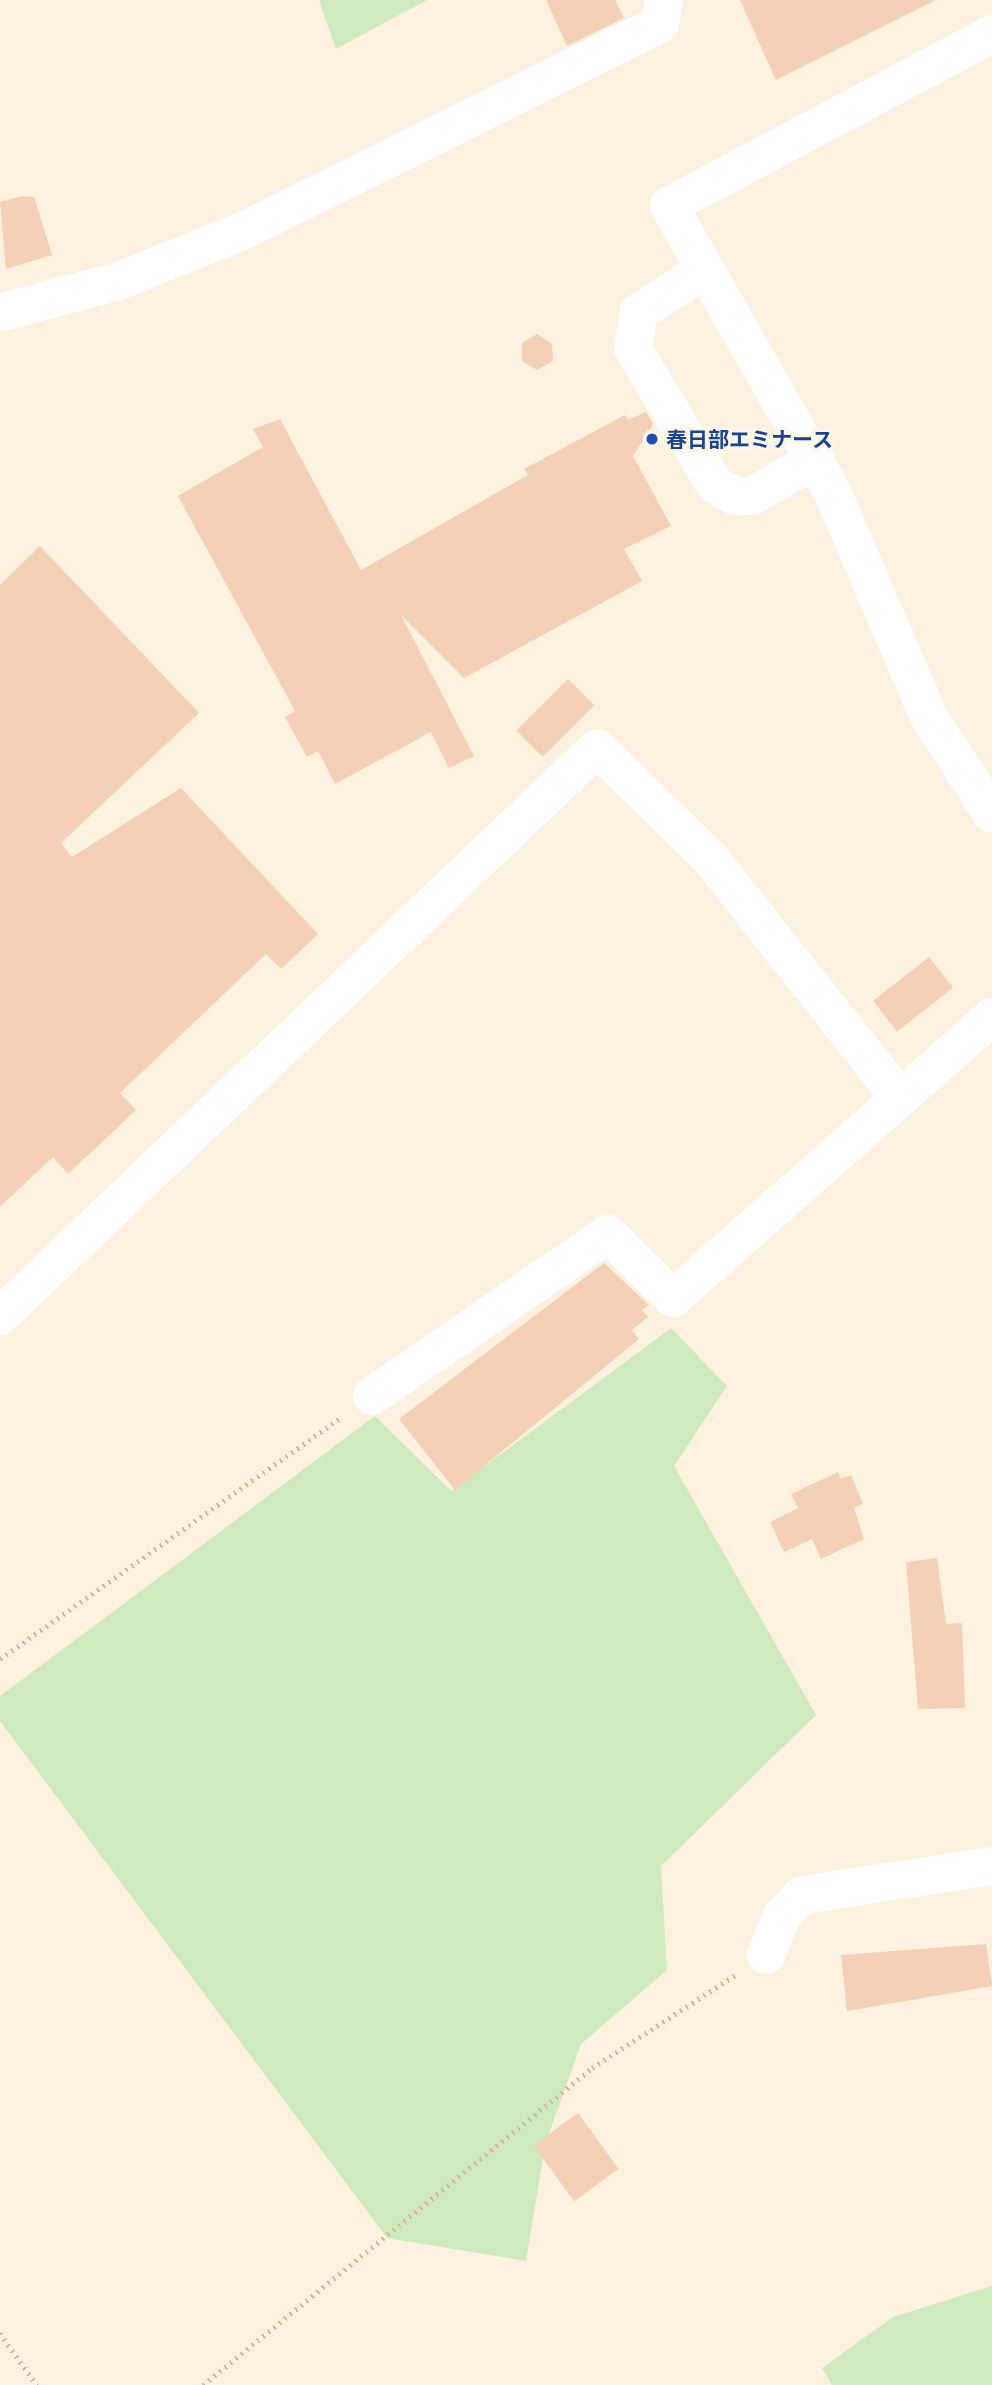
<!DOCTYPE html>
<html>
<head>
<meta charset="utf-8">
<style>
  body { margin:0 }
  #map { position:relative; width:992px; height:2385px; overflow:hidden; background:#fdf2df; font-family:Commissioner,"Noto Sans JP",sans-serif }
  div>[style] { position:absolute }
  .green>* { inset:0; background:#cfeabe }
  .building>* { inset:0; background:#f3d0b6; transform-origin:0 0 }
  .path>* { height:4.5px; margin-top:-2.25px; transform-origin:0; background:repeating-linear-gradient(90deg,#d7b49a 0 2px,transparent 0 7px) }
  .minor>* { height:38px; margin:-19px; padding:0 19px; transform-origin:19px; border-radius:19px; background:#fff }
  .dots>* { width:19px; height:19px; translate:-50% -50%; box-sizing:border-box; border:4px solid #fff6e6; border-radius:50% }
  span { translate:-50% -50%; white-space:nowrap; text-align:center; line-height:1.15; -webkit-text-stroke:7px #fff6e6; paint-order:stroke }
  .transit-label { font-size:21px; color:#164399; font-weight:700 }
  .left { translate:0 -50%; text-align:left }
</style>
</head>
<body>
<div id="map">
  <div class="green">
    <div style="clip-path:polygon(319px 0,427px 0,336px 49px)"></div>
    <div style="clip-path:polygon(671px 1328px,727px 1386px,674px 1466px,816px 1715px,661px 1866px,667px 1970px,581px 2044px,545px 2145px,526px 2261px,387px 2238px,0 1721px,0 1696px,375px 1416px,451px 1491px)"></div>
    <div style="clip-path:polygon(992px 2286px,992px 2385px,832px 2385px,822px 2368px,893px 2317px)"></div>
  </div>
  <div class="building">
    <div style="clip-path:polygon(546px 0,615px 0,624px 18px,567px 46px)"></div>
    <div style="clip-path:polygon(740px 0,936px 0,776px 80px)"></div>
    <div style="clip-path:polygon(22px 196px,34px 197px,52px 255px,6px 269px,0 202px)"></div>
    <div style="clip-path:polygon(537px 334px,552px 344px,553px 361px,537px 370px,522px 361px,522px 343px)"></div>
    <div style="clip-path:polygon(646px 412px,653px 424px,633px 456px,671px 526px,624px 549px,642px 581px,464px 678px,401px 615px,474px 756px,449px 768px,431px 732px,335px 784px,318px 751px,307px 757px,285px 717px,295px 711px,178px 496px,263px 447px,253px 429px,280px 419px,361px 570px,528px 475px,524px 469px,625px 415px,628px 420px)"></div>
    <div style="clip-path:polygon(40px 546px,199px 713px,61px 843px,72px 857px,181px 788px,318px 934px,281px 969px,266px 954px,120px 1093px,136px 1110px,68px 1174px,53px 1157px,0 1207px,0 585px)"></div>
    <div style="left:568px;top:679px;width:37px;height:73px;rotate:45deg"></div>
    <div style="left:929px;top:957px;width:39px;height:71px;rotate:52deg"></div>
    <div style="clip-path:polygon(604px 1263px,649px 1305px,642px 1310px,648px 1317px,632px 1330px,639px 1339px,455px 1490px,399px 1419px)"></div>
    <div style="clip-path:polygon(838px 1472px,841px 1479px,851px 1475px,863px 1504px,854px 1508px,864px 1539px,821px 1559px,812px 1539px,784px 1552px,770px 1522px,798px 1508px,791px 1494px)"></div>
    <div style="clip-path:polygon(937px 1558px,946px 1624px,962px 1623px,965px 1708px,918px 1709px,906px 1562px)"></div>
    <div style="clip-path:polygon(986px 1944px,992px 1986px,847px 2011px,841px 1955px)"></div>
    <div style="left:578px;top:2113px;width:69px;height:55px;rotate:54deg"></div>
  </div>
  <div class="path">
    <div style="left:0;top:1659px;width:419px;rotate:-35.3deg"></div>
    <div style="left:0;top:2333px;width:64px;rotate:54.6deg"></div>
    <div style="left:203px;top:2385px;width:502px;rotate:-39.18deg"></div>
    <div style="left:592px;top:2068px;width:171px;rotate:-33deg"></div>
  </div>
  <div class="minor">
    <div style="left:992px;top:34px;width:366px;rotate:152deg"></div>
    <div style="left:669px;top:206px;width:331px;rotate:60.3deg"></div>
    <div style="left:833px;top:494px;width:245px;rotate:66.7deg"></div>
    <div style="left:930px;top:719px;width:113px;rotate:56.9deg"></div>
    <div style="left:706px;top:269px;width:80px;rotate:147.3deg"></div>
    <div style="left:639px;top:312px;width:37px;rotate:99deg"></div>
    <div style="left:633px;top:349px;width:159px;rotate:58.9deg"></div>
    <div style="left:715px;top:485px;width:23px;rotate:29deg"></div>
    <div style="left:735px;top:496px;width:17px"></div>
    <div style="left:752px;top:496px;width:74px;rotate:-30deg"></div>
    <div style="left:0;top:313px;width:123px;rotate:-15.1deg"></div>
    <div style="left:119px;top:281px;width:138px;rotate:-22.1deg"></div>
    <div style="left:247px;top:229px;width:461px;rotate:-26.4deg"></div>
    <div style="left:660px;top:24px;width:24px;rotate:-81deg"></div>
    <div style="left:0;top:1316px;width:824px;rotate:-43.57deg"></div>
    <div style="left:597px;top:748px;width:158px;rotate:44.2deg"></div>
    <div style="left:710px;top:858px;width:305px;rotate:51.7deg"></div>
    <div style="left:372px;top:1396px;width:286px;rotate:-34.5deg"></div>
    <div style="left:608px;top:1234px;width:91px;rotate:44.6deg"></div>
    <div style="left:673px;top:1298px;width:425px;rotate:-41.4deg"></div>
    <div style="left:766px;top:1955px;width:42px;rotate:-67.7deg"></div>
    <div style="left:782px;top:1916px;width:29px;rotate:-46deg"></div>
    <div style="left:802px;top:1895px;width:192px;rotate:-8.7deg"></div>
  </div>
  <div class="dots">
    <div style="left:652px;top:439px;background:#1a4fb4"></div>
  </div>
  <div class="transit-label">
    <span class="left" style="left:666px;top:439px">春日部エミナース</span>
  </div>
</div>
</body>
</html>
